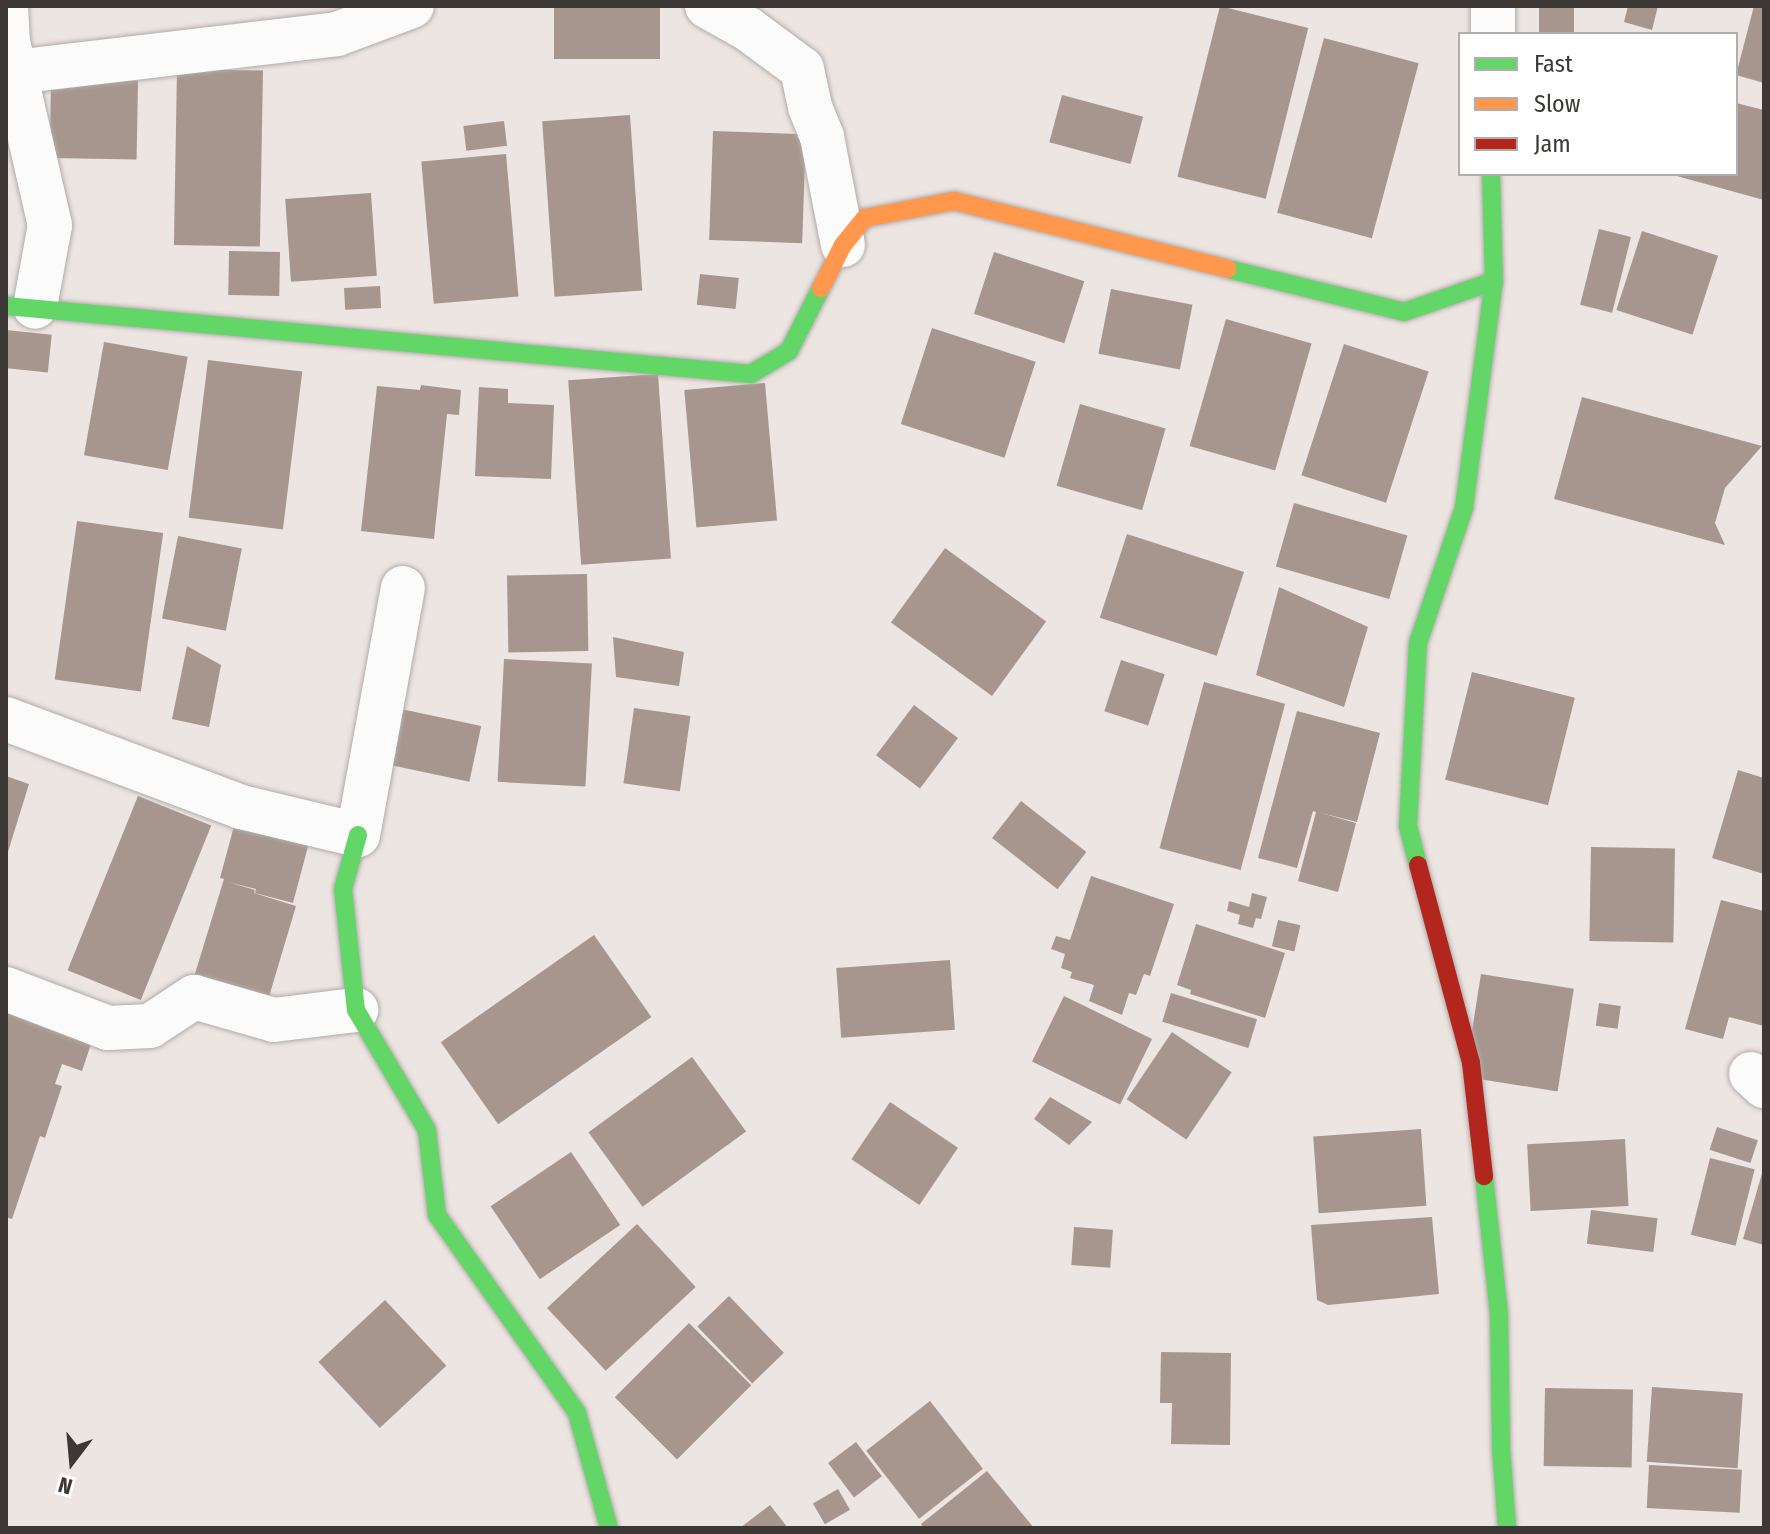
<!DOCTYPE html>
<html>
<head>
<meta charset="utf-8">
<style>
  body { margin:0 }
  #map { position:relative; width:1770px; height:1534px; overflow:hidden; background:#ece5e2; font-family:"Fira Sans Condensed",sans-serif }
  div>[style] { position:absolute }
  .building>* { inset:0; background:#a6968e; transform-origin:0 0 }
  .roads { filter:drop-shadow(0 0 2px #b1aca9) drop-shadow(0 0 2px #b1aca9) }
  .street>* { height:44px; margin:-22px; padding:0 22px; transform-origin:22px; border-radius:22px; background:#fcfbfb }
  .fast>* { height:18px; margin:-9px; padding:0 9px; transform-origin:9px; border-radius:9px; background:#63d668 }
  .slow>* { height:18px; margin:-9px; padding:0 9px; transform-origin:9px; border-radius:9px; background:#ff974d }
  .jam>* { height:18px; margin:-9px; padding:0 9px; transform-origin:9px; border-radius:9px; background:#b3261e }
  span { translate:-50% -50%; white-space:nowrap; text-align:center; line-height:1.15; -webkit-text-stroke:8px #fff; paint-order:stroke }
  .frame { position:absolute; inset:0; border:8px solid #3d3835; pointer-events:none }
  .legend { position:absolute; left:1458px; top:32px; width:280px; height:144px; box-sizing:border-box; background:#fff; border:2px solid #b1afae; margin:0; padding:10px 14px; list-style:none; font-size:24px; color:#3d3835 }
  .legend li { display:flex; align-items:center; gap:16px; height:40px }
  .legend b { width:40px; border:2px solid #b1afae }
  .north { position:absolute; left:32px; top:1422px; width:80px; height:80px; -webkit-text-stroke:6px #fff; paint-order:stroke; rotate:196deg; font-size:22px; font-weight:700; line-height:32px; text-align:center; color:#3d3835 }
  .north::after { content:''; display:block; margin:auto; width:28px; height:36px; background:#3d3835; clip-path:polygon(50% 0,100% 100%,50% 72%,0 100%) }
</style>
</head>
<body>
<div id="map">
  <div class="building">
    <div style="left:554px;top:6px;width:106px;height:53px"></div>
    <div style="left:1220px;top:6px;width:91px;height:176px;rotate:14deg"></div>
    <div style="left:1539px;top:6px;width:35px;height:28px"></div>
    <div style="clip-path:polygon(1628px 6px,1658px 6px,1652px 30px,1624px 22px)"></div>
    <div style="clip-path:polygon(1754px 6px,1764px 6px,1764px 83px,1736px 75px)"></div>
    <div style="left:1324px;top:38px;width:98px;height:181px;rotate:15deg"></div>
    <div style="left:177px;top:69px;width:86px;height:176px;rotate:1deg"></div>
    <div style="left:51px;top:79px;width:87px;height:79px;rotate:1deg"></div>
    <div style="left:1062px;top:95px;width:84px;height:49px;rotate:15deg"></div>
    <div style="clip-path:polygon(1736px 103px,1764px 110px,1764px 200px,1673px 175px,1736px 174px)"></div>
    <div style="left:630px;top:115px;width:176px;height:88px;rotate:86deg"></div>
    <div style="left:504px;top:121px;width:25px;height:41px;rotate:83deg"></div>
    <div style="left:713px;top:131px;width:93px;height:109px;rotate:2deg"></div>
    <div style="left:506px;top:154px;width:143px;height:85px;rotate:85deg"></div>
    <div style="left:371px;top:193px;width:83px;height:86px;rotate:86deg"></div>
    <div style="left:1599px;top:229px;width:33px;height:78px;rotate:14deg"></div>
    <div style="left:1642px;top:231px;width:80px;height:83px;rotate:18deg"></div>
    <div style="left:229px;top:251px;width:51px;height:44px;rotate:1deg"></div>
    <div style="left:994px;top:252px;width:95px;height:65px;rotate:18deg"></div>
    <div style="left:700px;top:274px;width:39px;height:31px;rotate:6deg"></div>
    <div style="left:380px;top:286px;width:22px;height:36px;rotate:87deg"></div>
    <div style="left:1111px;top:289px;width:83px;height:66px;rotate:11deg"></div>
    <div style="left:1226px;top:319px;width:89px;height:132px;rotate:16deg"></div>
    <div style="left:932px;top:328px;width:109px;height:101px;rotate:18deg"></div>
    <div style="left:6px;top:330px;width:46px;height:38px;rotate:6deg"></div>
    <div style="left:104px;top:342px;width:85px;height:115px;rotate:10deg"></div>
    <div style="left:1344px;top:344px;width:89px;height:138px;rotate:18deg"></div>
    <div style="left:208px;top:360px;width:95px;height:159px;rotate:7deg"></div>
    <div style="left:658px;top:374px;width:185px;height:90px;rotate:86deg"></div>
    <div style="left:765px;top:383px;width:138px;height:81px;rotate:85deg"></div>
    <div style="clip-path:polygon(421px 385px,461px 390px,459px 415px,447px 414px,434px 539px,361px 531px,377px 386px,420px 390px)"></div>
    <div style="clip-path:polygon(479px 387px,508px 389px,508px 403px,554px 405px,551px 479px,475px 476px)"></div>
    <div style="clip-path:polygon(1582px 397px,1762px 446px,1725px 488px,1715px 523px,1725px 545px,1554px 499px)"></div>
    <div style="left:1080px;top:404px;width:89px;height:85px;rotate:16deg"></div>
    <div style="left:1294px;top:503px;width:118px;height:66px;rotate:16deg"></div>
    <div style="left:77px;top:521px;width:87px;height:160px;rotate:8deg"></div>
    <div style="left:1127px;top:534px;width:123px;height:88px;rotate:18deg"></div>
    <div style="left:178px;top:536px;width:65px;height:84px;rotate:11deg"></div>
    <div style="left:945px;top:548px;width:125px;height:92px;rotate:36deg"></div>
    <div style="left:587px;top:574px;width:77px;height:80px;rotate:89deg"></div>
    <div style="clip-path:polygon(1279px 587px,1368px 627px,1344px 707px,1256px 675px)"></div>
    <div style="clip-path:polygon(613px 637px,684px 652px,679px 686px,616px 677px)"></div>
    <div style="clip-path:polygon(187px 646px,221px 665px,209px 727px,172px 719px)"></div>
    <div style="left:504px;top:659px;width:88px;height:123px;rotate:3deg"></div>
    <div style="left:1121px;top:660px;width:46px;height:54px;rotate:18deg"></div>
    <div style="left:1472px;top:672px;width:106px;height:111px;rotate:14deg"></div>
    <div style="left:1204px;top:682px;width:84px;height:172px;rotate:15deg"></div>
    <div style="left:914px;top:705px;width:55px;height:63px;rotate:37deg"></div>
    <div style="left:634px;top:708px;width:57px;height:76px;rotate:8deg"></div>
    <div style="left:401px;top:709px;width:82px;height:57px;rotate:12deg"></div>
    <div style="clip-path:polygon(1297px 711px,1380px 733px,1357px 822px,1321px 813px,1356px 823px,1338px 892px,1298px 881px,1316px 812px,1313px 811px,1297px 868px,1258px 858px)"></div>
    <div style="clip-path:polygon(1738px 770px,1764px 778px,1764px 874px,1712px 858px)"></div>
    <div style="clip-path:polygon(6px 776px,29px 784px,7px 855px,6px 855px)"></div>
    <div style="left:138px;top:796px;width:79px;height:188px;rotate:22deg"></div>
    <div style="left:1021px;top:801px;width:83px;height:47px;rotate:38deg"></div>
    <div style="clip-path:polygon(237px 815px,311px 835px,293px 903px,255px 893px,256px 889px,228px 882px,255px 890px,254px 893px,296px 906px,268px 1000px,194px 977px,224px 879px,220px 878px)"></div>
    <div style="left:1591px;top:847px;width:84px;height:94px;rotate:1deg"></div>
    <div style="clip-path:polygon(1091px 876px,1174px 904px,1150px 976px,1144px 974px,1136px 995px,1129px 993px,1122px 1015px,1089px 1001px,1094px 985px,1070px 978px,1072px 972px,1061px 968px,1065px 954px,1051px 949px,1056px 936px,1070px 940px)"></div>
    <div style="clip-path:polygon(1252px 893px,1267px 897px,1261px 919px,1256px 918px,1253px 928px,1238px 924px,1240px 915px,1227px 911px,1229px 901px,1249px 907px)"></div>
    <div style="clip-path:polygon(1721px 900px,1764px 911px,1764px 1026px,1729px 1017px,1723px 1039px,1685px 1029px)"></div>
    <div style="left:1278px;top:920px;width:23px;height:27px;rotate:13deg"></div>
    <div style="clip-path:polygon(1196px 924px,1285px 953px,1265px 1018px,1190px 994px,1191px 990px,1177px 985px)"></div>
    <div style="left:594px;top:935px;width:100px;height:187px;rotate:55deg"></div>
    <div style="left:950px;top:960px;width:70px;height:114px;rotate:86deg"></div>
    <div style="left:1481px;top:974px;width:94px;height:104px;rotate:9deg"></div>
    <div style="left:1171px;top:993px;width:90px;height:30px;rotate:17deg"></div>
    <div style="left:1064px;top:996px;width:98px;height:73px;rotate:26deg"></div>
    <div style="left:1599px;top:1003px;width:22px;height:23px;rotate:8deg"></div>
    <div style="clip-path:polygon(6px 1011px,92px 1041px,82px 1071px,62px 1064px,55px 1084px,62px 1086px,45px 1138px,40px 1136px,12px 1219px,6px 1217px)"></div>
    <div style="left:1172px;top:1032px;width:72px;height:81px;rotate:34deg"></div>
    <div style="left:692px;top:1057px;width:92px;height:128px;rotate:54deg"></div>
    <div style="clip-path:polygon(1050px 1097px,1092px 1122px,1069px 1145px,1034px 1119px)"></div>
    <div style="left:890px;top:1102px;width:82px;height:69px;rotate:34deg"></div>
    <div style="left:1717px;top:1127px;width:43px;height:24px;rotate:18deg"></div>
    <div style="left:1421px;top:1129px;width:77px;height:108px;rotate:86deg"></div>
    <div style="left:1625px;top:1139px;width:67px;height:98px;rotate:87deg"></div>
    <div style="left:571px;top:1152px;width:88px;height:97px;rotate:56deg"></div>
    <div style="left:1710px;top:1158px;width:46px;height:79px;rotate:14deg"></div>
    <div style="clip-path:polygon(1763px 1170px,1764px 1170px,1764px 1245px,1743px 1239px)"></div>
    <div style="left:1591px;top:1210px;width:67px;height:34px;rotate:7deg"></div>
    <div style="clip-path:polygon(1432px 1217px,1439px 1294px,1328px 1305px,1317px 1300px,1311px 1225px)"></div>
    <div style="left:637px;top:1224px;width:86px;height:123px;rotate:47deg"></div>
    <div style="left:1074px;top:1227px;width:39px;height:38px;rotate:4deg"></div>
    <div style="left:729px;top:1296px;width:79px;height:44px;rotate:46deg"></div>
    <div style="left:385px;top:1300px;width:90px;height:91px;rotate:47deg"></div>
    <div style="left:689px;top:1323px;width:88px;height:105px;rotate:45deg"></div>
    <div style="clip-path:polygon(1161px 1352px,1231px 1353px,1230px 1445px,1171px 1444px,1172px 1403px,1160px 1403px)"></div>
    <div style="left:1652px;top:1387px;width:91px;height:75px;rotate:4deg"></div>
    <div style="left:1545px;top:1388px;width:88px;height:78px;rotate:1deg"></div>
    <div style="left:930px;top:1401px;width:86px;height:81px;rotate:52deg"></div>
    <div style="left:856px;top:1442px;width:43px;height:35px;rotate:53deg"></div>
    <div style="left:1649px;top:1465px;width:93px;height:43px;rotate:3deg"></div>
    <div style="clip-path:polygon(987px 1471px,1034px 1528px,924px 1528px,921px 1524px)"></div>
    <div style="left:838px;top:1489px;width:24px;height:29px;rotate:60deg"></div>
    <div style="clip-path:polygon(770px 1505px,788px 1528px,740px 1528px)"></div>
  </div>
  <div class="roads">
    <div class="street">
      <div style="left:6px;top:6px;width:36px;rotate:87deg"></div>
      <div style="left:8px;top:42px;width:188px;rotate:77.1deg"></div>
      <div style="left:50px;top:225px;width:83px;rotate:100.4deg"></div>
      <div style="left:707px;top:6px;width:47px;rotate:29.3deg"></div>
      <div style="left:748px;top:29px;width:67px;rotate:36.5deg"></div>
      <div style="left:802px;top:69px;width:39px;rotate:78deg"></div>
      <div style="left:810px;top:107px;width:32px;rotate:68deg"></div>
      <div style="left:822px;top:137px;width:110px;rotate:79deg"></div>
      <div style="left:1493px;top:34px;width:28px;rotate:-90deg"></div>
      <div style="left:6px;top:73px;width:333px;rotate:-6.7deg"></div>
      <div style="left:337px;top:34px;width:80px;rotate:-20.5deg"></div>
      <div style="left:6px;top:719px;width:251px;rotate:20.5deg"></div>
      <div style="left:241px;top:807px;width:120px;rotate:13.5deg"></div>
      <div style="left:358px;top:835px;width:251px;rotate:-79.7deg"></div>
      <div style="left:6px;top:989px;width:109px;rotate:20.9deg"></div>
      <div style="left:108px;top:1028px;width:42px;rotate:-2.7deg"></div>
      <div style="left:150px;top:1026px;width:53px;rotate:-33.4deg"></div>
      <div style="left:194px;top:997px;width:83px;rotate:16deg"></div>
      <div style="left:274px;top:1020px;width:83px;rotate:-7deg"></div>
      <div style="left:1751px;top:1074px;width:18px;rotate:43deg"></div>
    </div>
    <div class="fast">
      <div style="left:1228px;top:269px;width:181px;rotate:13.7deg"></div>
      <div style="left:1404px;top:312px;width:95px;rotate:-19deg"></div>
      <div style="left:6px;top:306px;width:748px;rotate:5.22deg"></div>
      <div style="left:751px;top:374px;width:44px;rotate:-31.2deg"></div>
      <div style="left:789px;top:351px;width:71px;rotate:-63.1deg"></div>
      <div style="left:358px;top:835px;width:56px;rotate:105.5deg"></div>
      <div style="left:343px;top:889px;width:122px;rotate:83.9deg"></div>
      <div style="left:356px;top:1010px;width:139px;rotate:59.4deg"></div>
      <div style="left:427px;top:1130px;width:86px;rotate:83.3deg"></div>
      <div style="left:437px;top:1215px;width:242px;rotate:54.7deg"></div>
      <div style="left:577px;top:1413px;width:119px;rotate:74.5deg"></div>
      <div style="left:1418px;top:865px;width:40px;rotate:-104.4deg"></div>
      <div style="left:1408px;top:826px;width:183px;rotate:-86.9deg"></div>
      <div style="left:1418px;top:643px;width:143px;rotate:-71.2deg"></div>
      <div style="left:1464px;top:508px;width:229px;rotate:-82.5deg"></div>
      <div style="left:1494px;top:281px;width:107px;rotate:-91.6deg"></div>
      <div style="left:1484px;top:1176px;width:140px;rotate:83.8deg"></div>
      <div style="left:1499px;top:1315px;width:133px;rotate:89.1deg"></div>
      <div style="left:1501px;top:1448px;width:80px;rotate:85.7deg"></div>
    </div>
    <div class="slow">
      <div style="left:821px;top:288px;width:48px;rotate:-62.9deg"></div>
      <div style="left:843px;top:245px;width:35px;rotate:-51deg"></div>
      <div style="left:865px;top:218px;width:91px;rotate:-10.8deg"></div>
      <div style="left:954px;top:201px;width:282px;rotate:13.9deg"></div>
    </div>
    <div class="jam">
      <div style="left:1418px;top:865px;width:205px;rotate:75deg"></div>
      <div style="left:1471px;top:1063px;width:114px;rotate:83.4deg"></div>
    </div>
  </div>
  <div class="frame"></div>
  <ul class="legend">
  <li><b style="height:10px;background:#63d668"></b>Fast</li>
  <li><b style="height:10px;background:#ff974d"></b>Slow</li>
  <li><b style="height:10px;background:#b3261e"></b>Jam</li>
  </ul>
  <div class="north">N</div>
</div>
</body>
</html>
